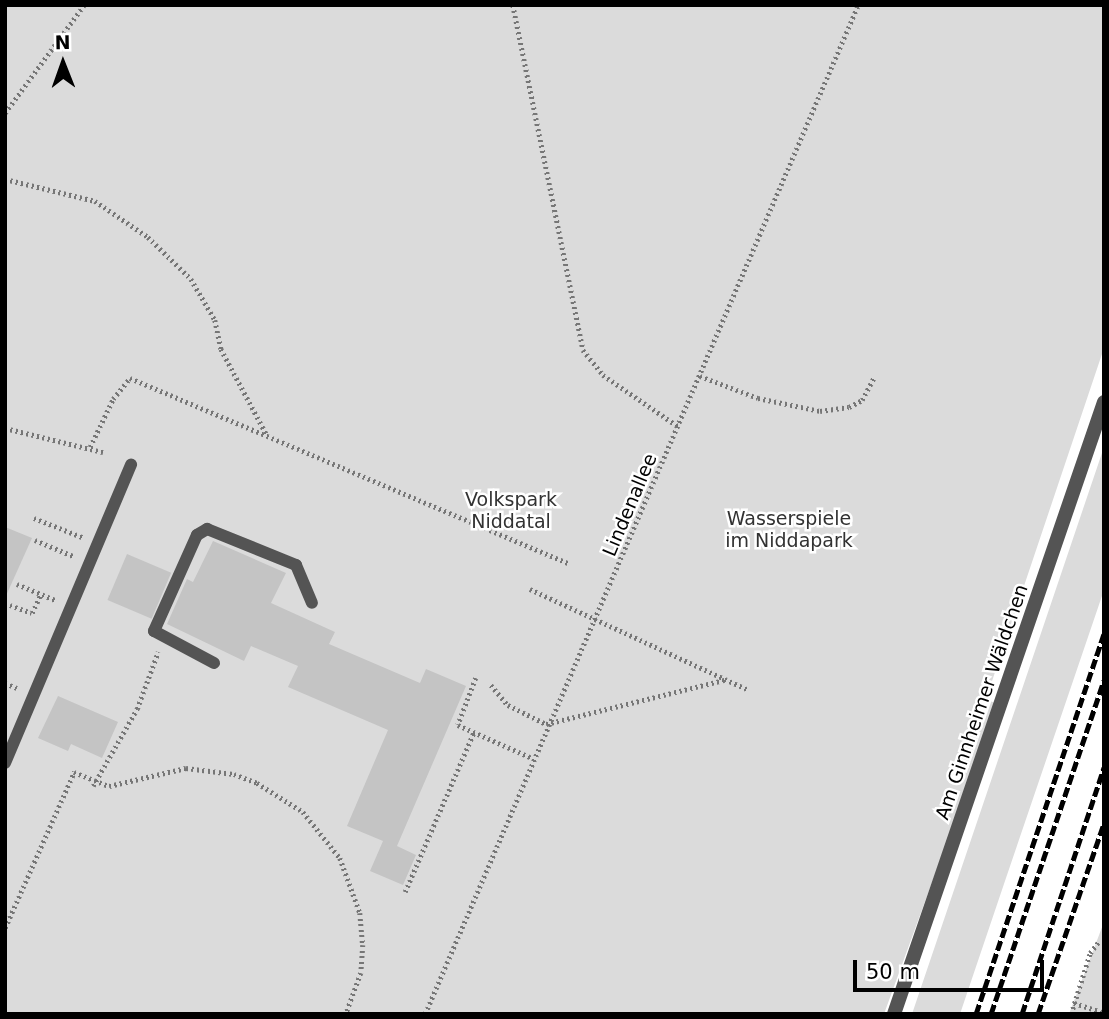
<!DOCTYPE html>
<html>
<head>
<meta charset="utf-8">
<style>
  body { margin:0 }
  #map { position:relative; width:1109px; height:1019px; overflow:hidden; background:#fff; font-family:"DejaVu Sans",sans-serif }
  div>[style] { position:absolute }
  .green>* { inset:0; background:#dbdbdb }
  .building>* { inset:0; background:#c4c4c4; transform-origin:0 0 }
  .path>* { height:4.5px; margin-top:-2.25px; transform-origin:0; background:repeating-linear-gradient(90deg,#767676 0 2px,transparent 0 5.5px) }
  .lane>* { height:12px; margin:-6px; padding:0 6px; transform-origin:6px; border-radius:6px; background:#545454 }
  .street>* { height:14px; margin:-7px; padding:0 7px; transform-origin:7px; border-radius:7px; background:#545454 }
  .rail>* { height:5px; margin-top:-2.5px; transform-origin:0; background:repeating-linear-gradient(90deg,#000 0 10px,transparent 0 13.5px) }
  span { translate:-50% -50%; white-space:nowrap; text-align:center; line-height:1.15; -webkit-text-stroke:5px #fff; paint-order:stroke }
  .park-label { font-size:19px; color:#323232 }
  .street-label { font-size:19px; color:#000 }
  .frame { position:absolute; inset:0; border:7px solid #000; pointer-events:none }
  .north { position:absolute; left:28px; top:28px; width:70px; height:70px; -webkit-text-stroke:5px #fff; paint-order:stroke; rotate:359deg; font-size:19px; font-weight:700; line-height:28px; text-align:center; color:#000 }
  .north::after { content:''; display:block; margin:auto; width:24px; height:32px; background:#000; clip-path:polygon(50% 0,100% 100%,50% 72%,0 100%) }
  .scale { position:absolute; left:853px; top:960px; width:191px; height:32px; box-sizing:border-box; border:4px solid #000; border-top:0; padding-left:9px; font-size:21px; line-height:24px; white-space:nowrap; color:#000; -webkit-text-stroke:5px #fff; paint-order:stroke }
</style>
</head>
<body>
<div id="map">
  <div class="green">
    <div style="clip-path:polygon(5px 5px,1104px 5px,1104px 348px,986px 699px,997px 704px,884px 1014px,5px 1014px)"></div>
    <div style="clip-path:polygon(1104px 447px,1104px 590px,1006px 878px,960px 1014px,912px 1014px)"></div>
    <div style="clip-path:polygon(1104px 922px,1104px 1014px,1069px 1014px)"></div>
  </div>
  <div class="building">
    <div style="clip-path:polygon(5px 527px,32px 538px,5px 598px)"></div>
    <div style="clip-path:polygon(213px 541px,286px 573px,271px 603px,335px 632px,329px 644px,420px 683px,426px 669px,466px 686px,397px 846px,416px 855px,403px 885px,370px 871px,383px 841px,347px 826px,388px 730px,288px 687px,298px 666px,251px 646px,244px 661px,167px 624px,187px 579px,193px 582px)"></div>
    <div style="left:127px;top:554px;width:48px;height:50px;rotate:23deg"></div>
    <div style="clip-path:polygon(58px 696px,118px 722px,102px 758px,71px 744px,68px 751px,38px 738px)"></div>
  </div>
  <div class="path">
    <div style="left:513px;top:5px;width:352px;rotate:78.5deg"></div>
    <div style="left:583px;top:350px;width:32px;rotate:51deg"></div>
    <div style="left:603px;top:375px;width:92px;rotate:34.4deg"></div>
    <div style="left:5px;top:113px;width:134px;rotate:-53.8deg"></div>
    <div style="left:5px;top:179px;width:93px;rotate:13.7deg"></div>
    <div style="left:95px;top:201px;width:64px;rotate:34.2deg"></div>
    <div style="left:148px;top:237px;width:60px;rotate:44.3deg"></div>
    <div style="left:191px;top:279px;width:48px;rotate:59.7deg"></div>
    <div style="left:215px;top:320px;width:30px;rotate:78deg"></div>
    <div style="left:221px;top:349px;width:98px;rotate:61.9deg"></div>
    <div style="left:700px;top:376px;width:62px;rotate:20.8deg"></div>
    <div style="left:758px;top:398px;width:63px;rotate:11.8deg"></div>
    <div style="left:820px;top:411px;width:29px;rotate:-8deg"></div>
    <div style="left:849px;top:407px;width:15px;rotate:-28deg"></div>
    <div style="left:862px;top:400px;width:27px;rotate:-62deg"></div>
    <div style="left:5px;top:428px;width:101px;rotate:13.8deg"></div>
    <div style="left:90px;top:447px;width:53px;rotate:-64.4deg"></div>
    <div style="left:113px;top:399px;width:27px;rotate:-51deg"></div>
    <div style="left:130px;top:378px;width:476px;rotate:22.9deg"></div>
    <div style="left:34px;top:518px;width:52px;rotate:21.6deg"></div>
    <div style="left:35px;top:540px;width:41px;rotate:22.8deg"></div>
    <div style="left:17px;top:584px;width:41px;rotate:22.8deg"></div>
    <div style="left:530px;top:589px;width:241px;rotate:24.8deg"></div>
    <div style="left:10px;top:605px;width:23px;rotate:20deg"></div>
    <div style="left:32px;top:613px;width:21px;rotate:-65deg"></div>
    <div style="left:476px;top:678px;width:50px;rotate:111deg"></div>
    <div style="left:458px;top:725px;width:81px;rotate:24deg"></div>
    <div style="left:5px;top:683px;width:13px;rotate:23deg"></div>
    <div style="left:491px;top:685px;width:26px;rotate:50deg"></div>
    <div style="left:508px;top:705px;width:42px;rotate:26.6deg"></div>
    <div style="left:546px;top:724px;width:187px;rotate:-13.9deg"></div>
    <div style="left:93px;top:786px;width:89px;rotate:-60.3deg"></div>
    <div style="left:137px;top:709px;width:61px;rotate:-69.8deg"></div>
    <div style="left:405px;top:892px;width:174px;rotate:-66.7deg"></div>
    <div style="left:5px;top:928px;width:171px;rotate:-66.1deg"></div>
    <div style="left:74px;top:772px;width:38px;rotate:22deg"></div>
    <div style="left:109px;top:786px;width:79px;rotate:-13.2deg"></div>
    <div style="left:186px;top:768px;width:48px;rotate:7.1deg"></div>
    <div style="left:234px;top:774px;width:25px;rotate:21deg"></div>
    <div style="left:257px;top:783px;width:54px;rotate:32.2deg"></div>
    <div style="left:303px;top:812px;width:59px;rotate:51.2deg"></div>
    <div style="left:340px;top:858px;width:59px;rotate:70deg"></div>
    <div style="left:360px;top:913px;width:32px;rotate:85deg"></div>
    <div style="left:363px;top:945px;width:28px;rotate:94deg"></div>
    <div style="left:361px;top:973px;width:44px;rotate:110.1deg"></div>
    <div style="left:1074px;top:1003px;width:32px;rotate:18deg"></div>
    <div style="left:425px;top:1014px;width:1098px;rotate:-66.77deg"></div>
    <div style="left:1071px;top:1014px;width:64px;rotate:-72.7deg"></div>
    <div style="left:1090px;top:953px;width:15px;rotate:-53deg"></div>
  </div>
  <div class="lane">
    <div style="left:214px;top:663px;width:68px;rotate:-151.9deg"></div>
    <div style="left:154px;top:631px;width:105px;rotate:-65.9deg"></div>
    <div style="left:197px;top:535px;width:12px;rotate:-31deg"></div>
    <div style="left:207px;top:529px;width:96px;rotate:22deg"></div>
    <div style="left:296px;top:565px;width:41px;rotate:67.2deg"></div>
    <div style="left:5px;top:763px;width:324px;rotate:-67.1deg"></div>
  </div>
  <div class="street">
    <div style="left:894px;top:1014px;width:647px;rotate:-71.06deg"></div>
  </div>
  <div class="rail">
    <div style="left:976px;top:1014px;width:401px;rotate:-71.4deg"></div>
    <div style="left:991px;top:1014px;width:352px;rotate:-71.3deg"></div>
    <div style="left:1022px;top:1014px;width:260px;rotate:-71.6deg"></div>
    <div style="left:1038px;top:1014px;width:202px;rotate:-70.9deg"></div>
  </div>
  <div class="park-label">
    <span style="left:511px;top:511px">Volkspark<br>Niddatal</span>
    <span style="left:789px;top:530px">Wasserspiele<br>im Niddapark</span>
  </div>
  <div class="street-label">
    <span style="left:630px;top:505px;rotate:-67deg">Lindenallee</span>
    <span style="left:982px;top:702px;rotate:-71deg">Am Ginnheimer Wäldchen</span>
  </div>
  <div class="frame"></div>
  <div class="north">N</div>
  <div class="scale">50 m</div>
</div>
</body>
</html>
